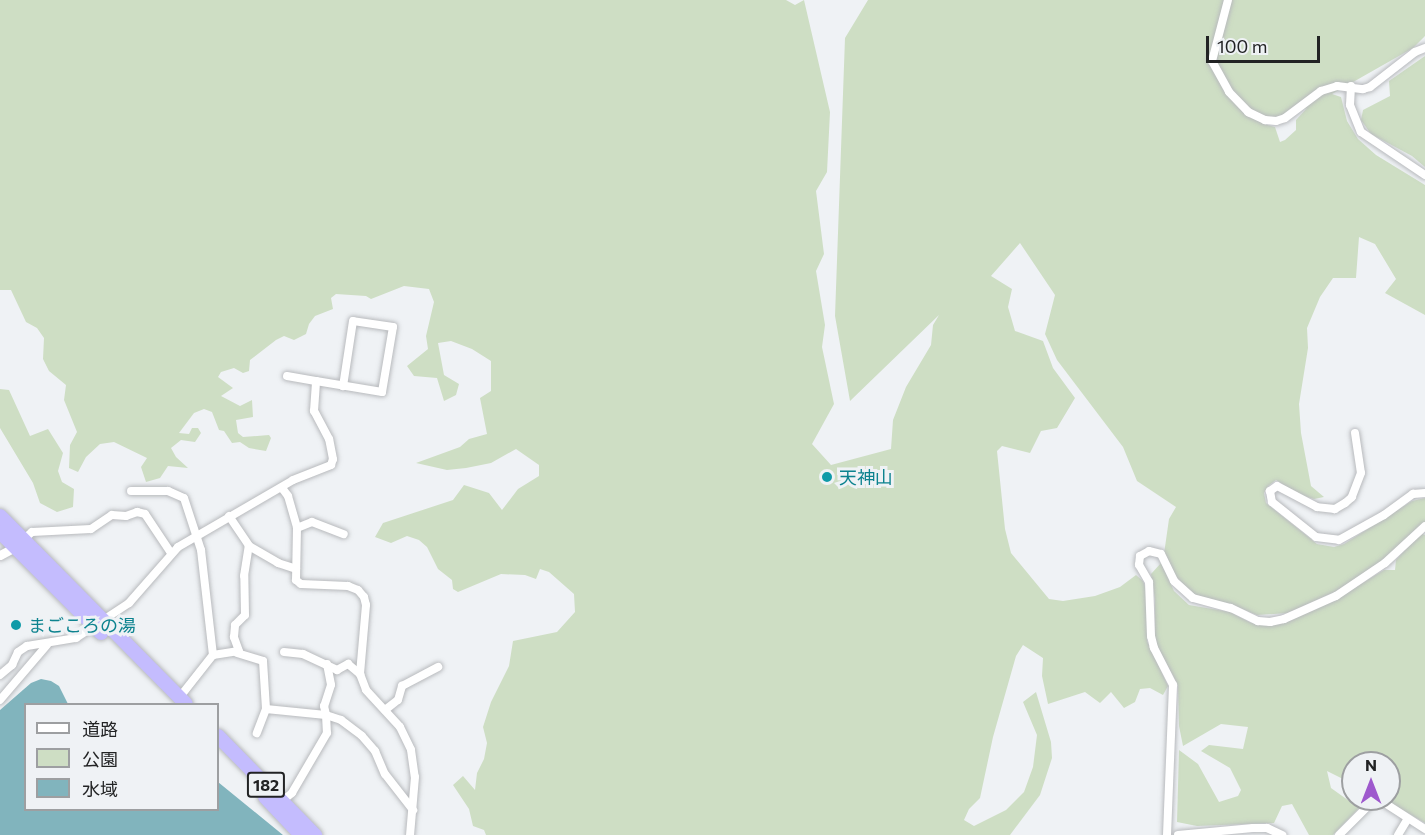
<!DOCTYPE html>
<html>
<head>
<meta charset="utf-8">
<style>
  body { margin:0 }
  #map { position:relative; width:1425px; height:835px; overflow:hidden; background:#eff2f5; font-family:Commissioner,"Noto Sans JP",sans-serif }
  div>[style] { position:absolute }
  .green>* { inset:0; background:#cedec4 }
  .water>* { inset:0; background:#81b4bd }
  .roads { filter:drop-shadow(0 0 2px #b8babd) drop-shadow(0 0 2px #b8babd) }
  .minor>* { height:8px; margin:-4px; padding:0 4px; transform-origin:4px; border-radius:4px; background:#fff }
  .tertiary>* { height:9px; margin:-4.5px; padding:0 4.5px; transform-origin:4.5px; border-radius:4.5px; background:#fff }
  .trunk>* { height:14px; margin:-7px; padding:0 7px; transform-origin:7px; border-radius:7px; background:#c4bcfe }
  .dots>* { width:16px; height:16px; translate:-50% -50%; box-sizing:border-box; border:3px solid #eff2f5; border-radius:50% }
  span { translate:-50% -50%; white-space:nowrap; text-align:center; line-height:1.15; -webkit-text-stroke:6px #eff2f5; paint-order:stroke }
  .shield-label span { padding:2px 4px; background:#eff2f5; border:2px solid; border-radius:4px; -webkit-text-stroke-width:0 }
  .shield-label { font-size:16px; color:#222324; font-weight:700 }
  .culture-label { font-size:18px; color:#0d838f }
  .left { translate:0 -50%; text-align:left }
  .legend { position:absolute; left:24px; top:703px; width:195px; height:108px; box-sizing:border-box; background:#eff2f5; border:2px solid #9d9fa1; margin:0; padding:8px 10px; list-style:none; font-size:18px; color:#222324 }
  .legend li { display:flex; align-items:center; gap:12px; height:30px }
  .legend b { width:30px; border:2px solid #9d9fa1 }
  .north { position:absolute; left:1341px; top:751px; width:60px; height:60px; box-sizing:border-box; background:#eff2f5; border:2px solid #9d9fa1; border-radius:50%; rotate:0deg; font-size:16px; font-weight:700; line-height:24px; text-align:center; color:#222324 }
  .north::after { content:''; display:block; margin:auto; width:21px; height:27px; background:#9e59cd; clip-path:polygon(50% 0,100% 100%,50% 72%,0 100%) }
  .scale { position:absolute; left:1206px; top:36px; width:114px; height:27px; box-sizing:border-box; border:3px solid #222324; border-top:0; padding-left:8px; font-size:18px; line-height:21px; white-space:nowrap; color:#222324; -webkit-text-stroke:4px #eff2f5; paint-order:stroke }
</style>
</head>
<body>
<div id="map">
  <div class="green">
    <div style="clip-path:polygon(evenodd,0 0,786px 0,795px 5px,804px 0,830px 112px,827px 172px,816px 191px,824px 254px,816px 271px,825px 325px,822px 347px,834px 404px,812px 444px,831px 465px,891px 449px,893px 420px,906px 387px,931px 345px,933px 325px,939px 315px,850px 401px,835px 316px,845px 38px,868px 0,1425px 0,1425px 36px,1413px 48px,1332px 94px,1341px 97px,1347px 121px,1358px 139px,1376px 155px,1425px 185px,1425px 315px,1385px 293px,1396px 279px,1375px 244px,1359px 237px,1356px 278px,1333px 278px,1320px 297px,1307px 328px,1308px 348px,1299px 404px,1301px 433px,1311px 486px,1324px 497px,1314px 499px,1298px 494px,1276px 480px,1268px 486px,1264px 493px,1266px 503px,1317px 544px,1334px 547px,1344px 544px,1412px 501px,1425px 498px,1425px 522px,1382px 561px,1343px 588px,1288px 613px,1257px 615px,1230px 604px,1193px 596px,1175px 577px,1164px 554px,1169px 519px,1176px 507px,1137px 481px,1123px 447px,1057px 360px,1045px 334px,1055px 295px,1020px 243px,991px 276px,1012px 289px,1008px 307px,1015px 331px,1043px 341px,1053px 368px,1075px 398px,1057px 428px,1041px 431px,1030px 453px,1002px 446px,997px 451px,1005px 529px,1011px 553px,1049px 599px,1063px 601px,1095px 596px,1120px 587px,1136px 575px,1143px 581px,1147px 593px,1147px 641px,1168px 686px,1163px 695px,1150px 688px,1140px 689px,1135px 702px,1124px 708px,1111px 692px,1100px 703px,1085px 692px,1048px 704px,1042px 676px,1043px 658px,1023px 645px,1016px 656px,993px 737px,980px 798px,969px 809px,964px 820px,974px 826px,1006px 810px,1024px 792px,1033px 767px,1037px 735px,1023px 702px,1036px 692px,1051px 742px,1052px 758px,1040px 795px,1010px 835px,486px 835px,484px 830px,473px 826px,469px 809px,453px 785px,463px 776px,475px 790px,477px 773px,484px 759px,487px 743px,483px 727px,491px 702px,509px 666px,513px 641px,557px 632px,575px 612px,574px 594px,549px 572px,540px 569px,536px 579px,525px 575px,501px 574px,458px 592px,453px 589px,452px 580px,438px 569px,427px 547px,419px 540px,407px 536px,391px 543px,375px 537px,383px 523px,453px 500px,464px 485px,489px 493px,502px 510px,518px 489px,539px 476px,539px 465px,516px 449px,491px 463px,466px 468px,447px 470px,416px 463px,460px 447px,469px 439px,487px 434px,480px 398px,491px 391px,491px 361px,472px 349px,451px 341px,438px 343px,444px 375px,459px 384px,456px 395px,444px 401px,437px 378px,414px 376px,407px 366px,428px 349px,426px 336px,434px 302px,429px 289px,404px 286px,371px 299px,366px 296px,336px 294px,331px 298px,333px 309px,315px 316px,309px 324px,306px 334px,294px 340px,284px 336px,276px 340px,250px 360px,249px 371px,243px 373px,234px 368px,221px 372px,218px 377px,233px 388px,221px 396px,240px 406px,252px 400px,253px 417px,236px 420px,238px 433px,243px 437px,269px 435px,271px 438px,266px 451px,249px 448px,240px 442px,232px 443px,224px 431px,219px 430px,212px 412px,204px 409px,194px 413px,179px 433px,189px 434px,192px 428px,198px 428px,201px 433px,195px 442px,181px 440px,171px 448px,176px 457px,188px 468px,168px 466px,160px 478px,146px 482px,141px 467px,147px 458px,114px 442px,100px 444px,86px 457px,78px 472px,69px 468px,70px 445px,77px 432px,64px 400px,66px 385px,49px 371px,43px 359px,44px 338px,37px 328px,26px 322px,11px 290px,0 290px,0 0,1307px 108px,1296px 120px,1296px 130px,1285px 140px,1280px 142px,1275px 127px,1264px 124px,1307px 108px)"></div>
    <div style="clip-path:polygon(1425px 56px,1425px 167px,1412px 156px,1371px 134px,1361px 120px,1363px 110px,1390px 96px,1389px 81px)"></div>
    <div style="clip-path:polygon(0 389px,9px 390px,30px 436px,48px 429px,63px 453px,58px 471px,62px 482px,74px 489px,73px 507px,57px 512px,40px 503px,33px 483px,0 428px)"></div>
    <div style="clip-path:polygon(1420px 533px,1425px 535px,1425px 823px,1384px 799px,1389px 799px,1389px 763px,1353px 763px,1353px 784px,1327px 771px,1331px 788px,1359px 808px,1333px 835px,1309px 835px,1292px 804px,1282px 806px,1274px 823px,1197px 826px,1177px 822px,1179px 750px,1198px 764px,1219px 802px,1238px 796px,1241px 790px,1230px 768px,1201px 751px,1209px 745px,1243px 749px,1248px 727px,1221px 724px,1183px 746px,1179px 726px,1178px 685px,1155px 642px,1155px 599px,1151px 574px,1161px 563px,1174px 591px,1189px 605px,1230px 612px,1251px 623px,1264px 625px,1333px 601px,1384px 570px,1395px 570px,1396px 560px)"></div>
  </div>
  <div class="water">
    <div style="clip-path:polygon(41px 679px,51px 681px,59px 686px,68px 704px,26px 704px,26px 810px,218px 810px,218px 782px,283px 835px,0 835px,0 710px,31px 683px)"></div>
  </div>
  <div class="roads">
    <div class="minor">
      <div style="left:1228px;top:0;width:63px;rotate:104.7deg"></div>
      <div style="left:1212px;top:61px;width:35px;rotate:61deg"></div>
      <div style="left:1229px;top:92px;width:28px;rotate:46deg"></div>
      <div style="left:1248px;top:112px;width:19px;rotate:25deg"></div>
      <div style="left:1265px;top:120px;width:11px;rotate:5deg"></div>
      <div style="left:1276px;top:121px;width:9px;rotate:-18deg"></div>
      <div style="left:1285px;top:118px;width:45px;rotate:-36.9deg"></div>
      <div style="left:1321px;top:91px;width:17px;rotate:-17deg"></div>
      <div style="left:1337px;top:86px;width:26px;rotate:7deg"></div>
      <div style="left:1363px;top:89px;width:7px;rotate:-16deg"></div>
      <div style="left:1370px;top:87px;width:57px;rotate:-37.9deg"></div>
      <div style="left:1415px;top:52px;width:11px;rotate:-22deg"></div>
      <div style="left:1351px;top:86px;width:19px;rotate:93deg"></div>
      <div style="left:1350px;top:105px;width:29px;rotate:68deg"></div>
      <div style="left:1361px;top:132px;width:77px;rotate:33.9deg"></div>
      <div style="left:287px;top:376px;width:29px;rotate:10deg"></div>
      <div style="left:316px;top:381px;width:67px;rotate:9.5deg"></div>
      <div style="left:382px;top:392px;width:66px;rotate:-80.4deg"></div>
      <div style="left:393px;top:327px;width:40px;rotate:-171.5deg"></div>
      <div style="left:353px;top:321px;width:66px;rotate:98.7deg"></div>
      <div style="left:1355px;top:433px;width:40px;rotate:81.5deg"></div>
      <div style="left:1361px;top:473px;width:26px;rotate:111deg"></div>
      <div style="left:1352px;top:497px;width:9px;rotate:139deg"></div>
      <div style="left:1345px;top:503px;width:12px;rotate:149deg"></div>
      <div style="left:1335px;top:509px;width:18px;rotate:-174deg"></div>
      <div style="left:1317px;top:507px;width:45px;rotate:-152.3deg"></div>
      <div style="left:1277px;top:486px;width:9px;rotate:144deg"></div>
      <div style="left:1270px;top:491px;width:11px;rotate:80deg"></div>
      <div style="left:1272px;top:502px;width:56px;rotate:38.5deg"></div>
      <div style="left:1316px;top:537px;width:23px;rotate:7deg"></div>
      <div style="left:1339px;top:540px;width:51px;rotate:-29.1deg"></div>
      <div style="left:1384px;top:515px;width:36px;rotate:-36deg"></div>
      <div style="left:1413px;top:494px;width:12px;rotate:-5deg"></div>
      <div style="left:282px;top:488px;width:10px;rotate:53deg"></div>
      <div style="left:288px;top:496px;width:33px;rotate:74deg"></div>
      <div style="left:297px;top:528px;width:52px;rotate:91.1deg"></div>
      <div style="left:296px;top:580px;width:6px;rotate:39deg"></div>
      <div style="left:301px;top:584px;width:47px;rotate:2.4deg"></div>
      <div style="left:348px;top:586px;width:11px;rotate:22deg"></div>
      <div style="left:358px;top:590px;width:9px;rotate:49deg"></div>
      <div style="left:364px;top:597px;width:8px;rotate:76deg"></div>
      <div style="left:366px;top:605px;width:69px;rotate:95deg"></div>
      <div style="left:360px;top:674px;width:17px;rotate:69deg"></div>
      <div style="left:366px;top:690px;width:50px;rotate:47.4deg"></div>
      <div style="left:400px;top:727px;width:25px;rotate:64deg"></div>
      <div style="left:411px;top:750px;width:27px;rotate:82deg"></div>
      <div style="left:415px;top:777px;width:58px;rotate:94.9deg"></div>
      <div style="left:131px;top:491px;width:37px"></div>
      <div style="left:168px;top:491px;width:17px;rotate:24deg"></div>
      <div style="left:184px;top:498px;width:55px;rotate:71.9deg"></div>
      <div style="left:201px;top:550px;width:106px;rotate:83.5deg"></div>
      <div style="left:229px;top:516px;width:36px;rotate:56deg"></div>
      <div style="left:249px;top:546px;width:34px;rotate:30deg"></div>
      <div style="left:278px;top:563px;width:19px;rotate:18deg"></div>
      <div style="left:297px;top:528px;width:16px;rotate:-22deg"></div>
      <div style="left:312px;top:522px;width:34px;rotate:21deg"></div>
      <div style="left:23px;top:540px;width:12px;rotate:-42deg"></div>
      <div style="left:32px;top:532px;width:59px;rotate:-2.9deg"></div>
      <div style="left:91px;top:529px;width:25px;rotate:-34deg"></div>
      <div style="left:112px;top:515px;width:14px;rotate:4deg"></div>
      <div style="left:126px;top:516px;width:12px;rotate:-20deg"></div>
      <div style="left:137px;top:512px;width:8px;rotate:14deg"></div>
      <div style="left:145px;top:514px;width:47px;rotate:56.3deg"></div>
      <div style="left:284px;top:652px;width:19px;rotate:6deg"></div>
      <div style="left:303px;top:654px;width:38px;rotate:25deg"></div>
      <div style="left:337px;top:670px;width:13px;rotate:-29deg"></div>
      <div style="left:348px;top:664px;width:16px;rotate:40deg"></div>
      <div style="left:237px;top:653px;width:27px;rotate:17deg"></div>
      <div style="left:263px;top:661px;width:48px;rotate:86.4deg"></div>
      <div style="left:266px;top:709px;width:26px;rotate:111deg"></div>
      <div style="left:327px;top:664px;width:21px;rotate:79deg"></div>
      <div style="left:331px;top:685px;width:22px;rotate:108deg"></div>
      <div style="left:324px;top:706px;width:9px;rotate:77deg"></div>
      <div style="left:326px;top:715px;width:16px;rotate:18deg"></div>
      <div style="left:341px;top:720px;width:26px;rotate:37deg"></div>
      <div style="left:362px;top:736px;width:20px;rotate:49deg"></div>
      <div style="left:375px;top:751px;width:25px;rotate:67deg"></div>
      <div style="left:385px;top:774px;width:46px;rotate:52.1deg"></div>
      <div style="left:0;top:675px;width:16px;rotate:-40deg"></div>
      <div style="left:12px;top:665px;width:14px;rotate:-65deg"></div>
      <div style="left:18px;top:652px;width:11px;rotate:-34deg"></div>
      <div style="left:27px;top:646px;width:50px;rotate:-9.3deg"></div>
      <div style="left:76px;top:638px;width:64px;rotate:-33.4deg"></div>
      <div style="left:129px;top:603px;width:74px;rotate:-48.8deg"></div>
      <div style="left:178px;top:547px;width:133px;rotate:-30.2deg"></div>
      <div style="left:293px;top:480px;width:41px;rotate:-21.5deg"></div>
      <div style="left:331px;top:465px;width:6px;rotate:-72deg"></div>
      <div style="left:333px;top:459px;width:20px;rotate:-101deg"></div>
      <div style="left:329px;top:439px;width:32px;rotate:-118deg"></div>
      <div style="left:314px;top:411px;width:30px;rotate:-86deg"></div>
      <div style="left:179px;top:698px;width:55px;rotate:-51.7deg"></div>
      <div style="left:213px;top:655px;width:26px;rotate:-9deg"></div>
      <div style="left:239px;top:651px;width:15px;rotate:-110deg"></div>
      <div style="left:234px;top:637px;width:12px;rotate:-85deg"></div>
      <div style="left:235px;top:625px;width:14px;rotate:-45deg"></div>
      <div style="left:245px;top:615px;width:39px;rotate:-91deg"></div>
      <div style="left:244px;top:576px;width:30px;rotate:-81deg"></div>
      <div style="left:0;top:700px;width:72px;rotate:-49.5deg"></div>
      <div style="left:266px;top:709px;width:60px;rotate:5.7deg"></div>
      <div style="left:326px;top:715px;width:18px;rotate:87deg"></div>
      <div style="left:327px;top:733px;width:69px;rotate:120.3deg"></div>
      <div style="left:292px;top:793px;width:13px;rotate:141deg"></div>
      <div style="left:385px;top:710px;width:16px;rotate:-38deg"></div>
      <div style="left:398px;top:700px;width:15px;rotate:-74deg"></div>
      <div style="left:402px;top:686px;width:41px;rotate:-27.8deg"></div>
      <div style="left:1167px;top:835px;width:150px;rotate:-87.7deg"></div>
      <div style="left:1173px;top:685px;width:42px;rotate:-117.2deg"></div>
      <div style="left:1154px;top:648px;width:12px;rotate:-104deg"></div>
      <div style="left:1151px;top:636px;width:54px;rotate:-92.1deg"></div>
      <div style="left:1149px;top:582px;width:20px;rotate:-120deg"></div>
      <div style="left:1139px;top:565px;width:9px;rotate:-84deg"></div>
      <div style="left:1140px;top:556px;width:10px;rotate:-29deg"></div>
      <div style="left:1149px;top:551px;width:12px;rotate:14deg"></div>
      <div style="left:1161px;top:554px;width:30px;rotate:64deg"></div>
      <div style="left:1174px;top:581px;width:25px;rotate:42deg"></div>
      <div style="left:1193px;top:598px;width:39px;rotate:15deg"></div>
      <div style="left:1231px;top:608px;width:30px;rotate:26deg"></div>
      <div style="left:1258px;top:621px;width:12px;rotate:5deg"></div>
      <div style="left:1270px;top:622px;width:14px;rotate:-12deg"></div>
      <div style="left:1284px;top:619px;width:57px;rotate:-23.9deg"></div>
      <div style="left:1336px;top:596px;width:59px;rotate:-34deg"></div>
      <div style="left:1385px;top:563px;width:54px;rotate:-42.8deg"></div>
      <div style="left:1178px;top:835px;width:75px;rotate:-5.3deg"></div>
      <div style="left:1253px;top:828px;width:14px"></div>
      <div style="left:1267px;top:828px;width:17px;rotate:25deg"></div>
      <div style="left:1339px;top:835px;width:49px;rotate:-45deg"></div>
      <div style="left:1374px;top:800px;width:6px"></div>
      <div style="left:1380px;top:800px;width:54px;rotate:32.8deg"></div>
      <div style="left:1398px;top:835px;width:17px;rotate:-59deg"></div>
    </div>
    <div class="tertiary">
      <div style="left:0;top:555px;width:21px;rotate:-28deg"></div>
    </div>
    <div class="trunk">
      <div style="left:0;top:516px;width:264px;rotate:45.3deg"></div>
      <div style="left:0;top:532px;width:143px;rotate:45deg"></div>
      <div style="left:218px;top:736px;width:139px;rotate:45.6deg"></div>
      <div style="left:265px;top:797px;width:52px;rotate:46.5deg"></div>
    </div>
  </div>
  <div class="dots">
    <div style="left:827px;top:477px;background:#0f9aa8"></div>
    <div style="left:16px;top:625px;background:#0f9aa8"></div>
  </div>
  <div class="shield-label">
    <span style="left:266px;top:785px">182</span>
  </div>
  <div class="culture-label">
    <span class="left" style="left:839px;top:477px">天神山</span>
    <span class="left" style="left:28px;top:625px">まごころの湯</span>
  </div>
  <ul class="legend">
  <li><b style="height:8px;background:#fff"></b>道路</li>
  <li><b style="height:16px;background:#cedec4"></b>公園</li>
  <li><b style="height:16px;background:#81b4bd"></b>水域</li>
  </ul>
  <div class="north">N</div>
  <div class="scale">100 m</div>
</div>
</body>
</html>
